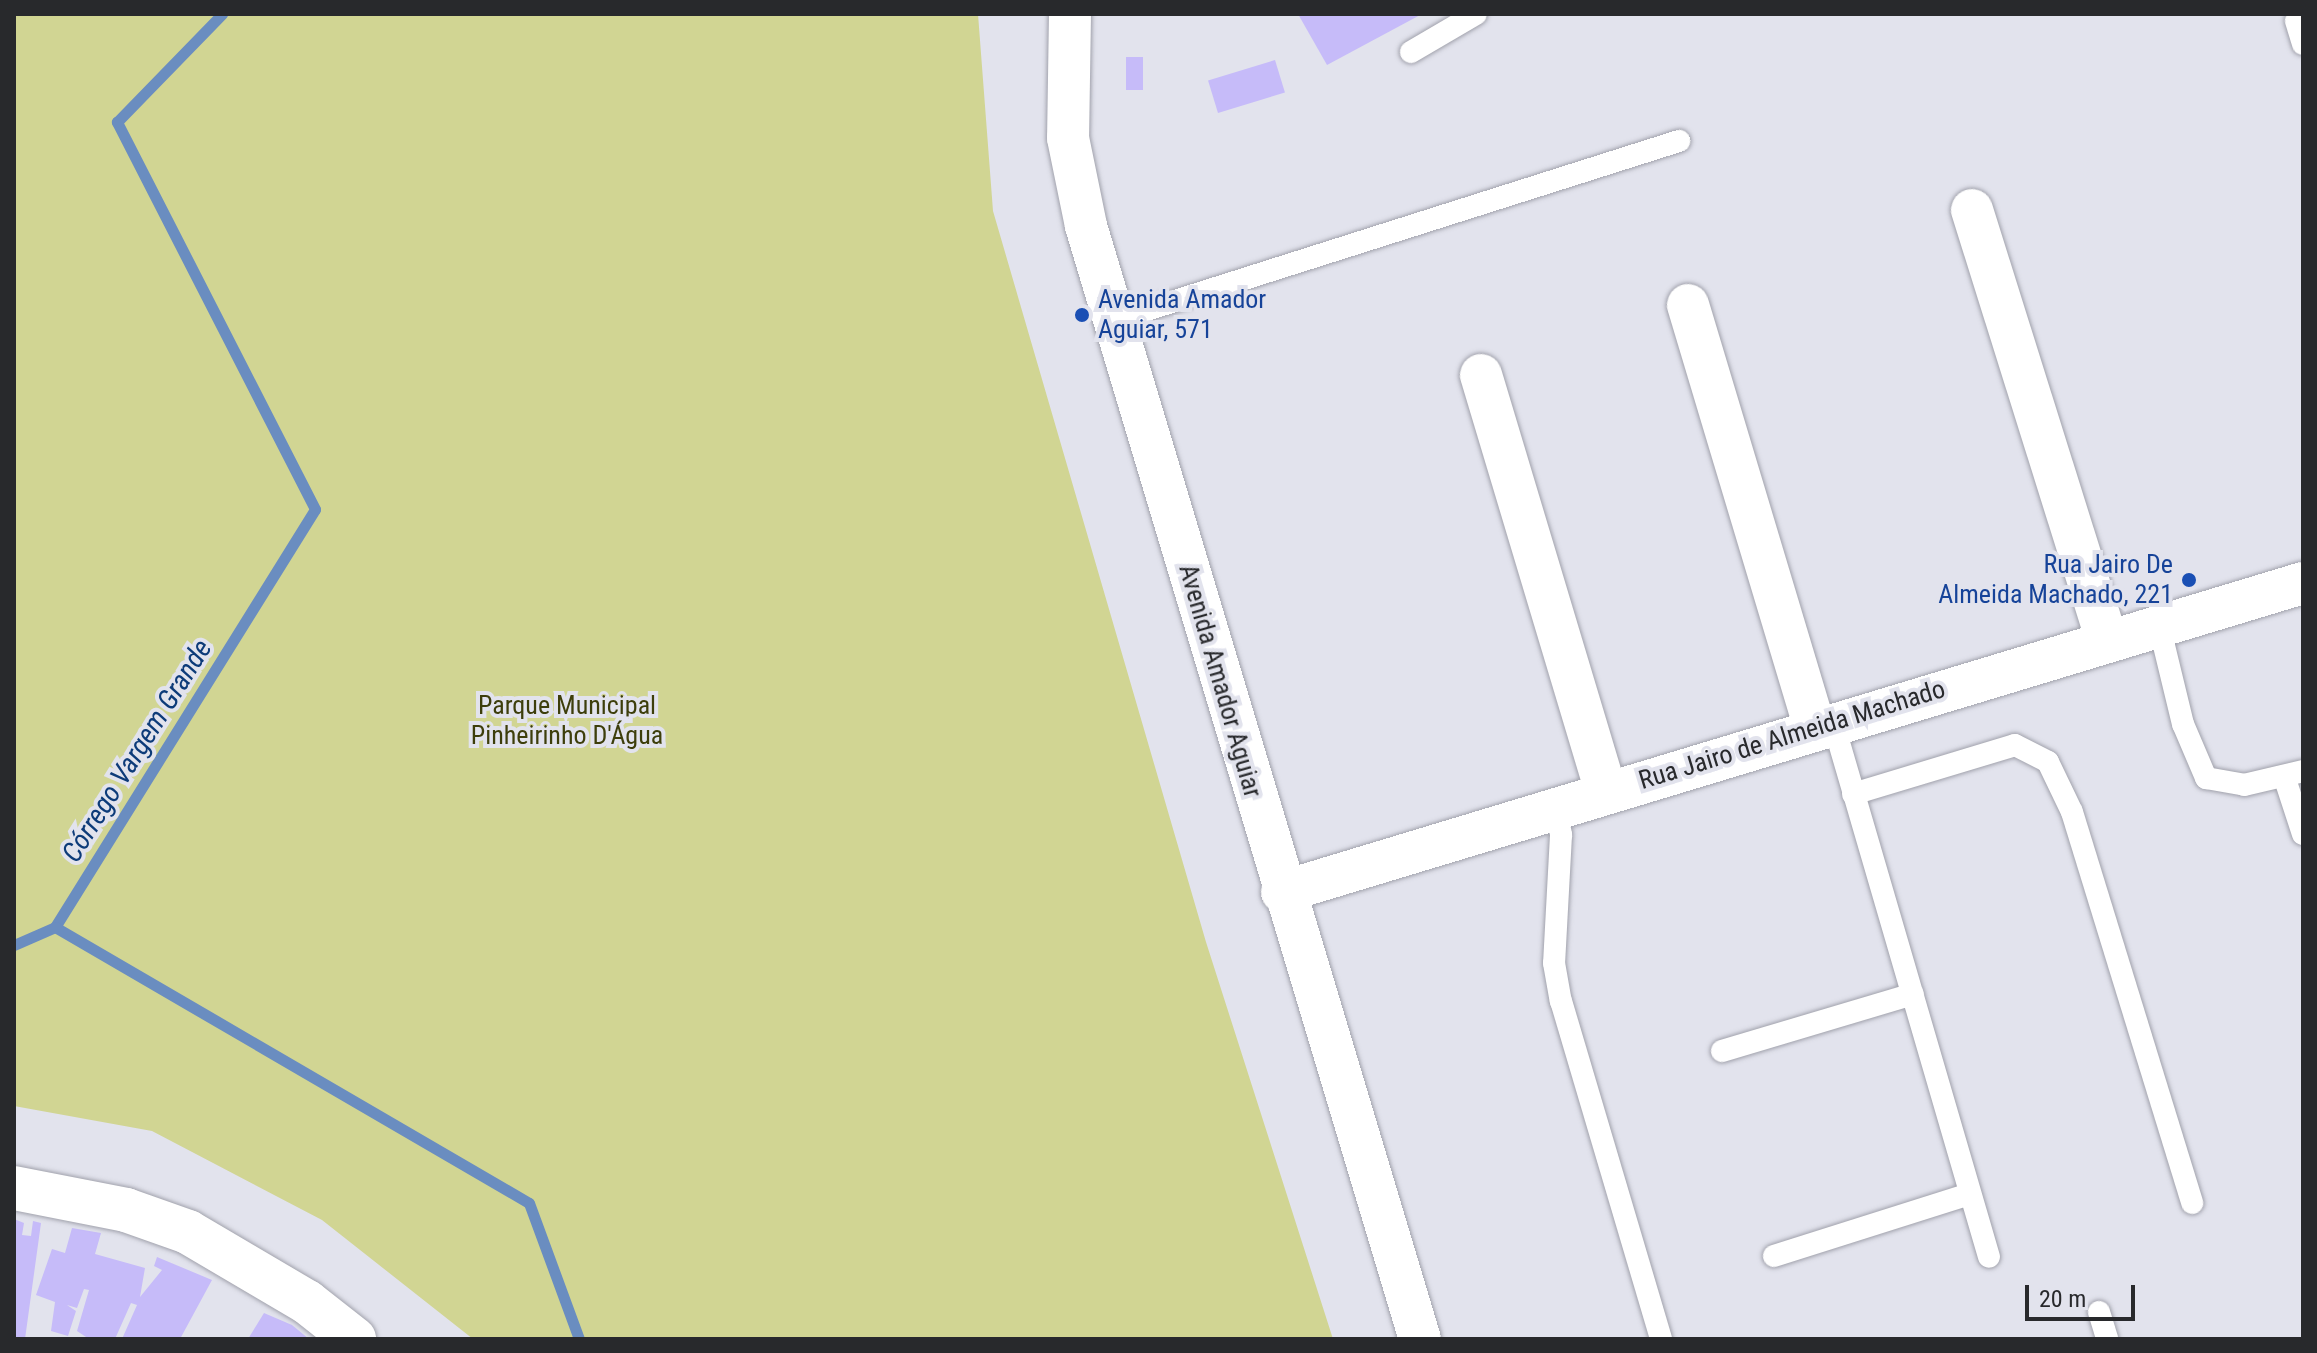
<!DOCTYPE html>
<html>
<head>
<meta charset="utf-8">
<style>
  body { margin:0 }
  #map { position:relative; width:2317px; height:1353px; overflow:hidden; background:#e2e3ed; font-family:"Roboto Condensed",sans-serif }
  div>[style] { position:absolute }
  .green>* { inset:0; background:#d1d593 }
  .stream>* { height:11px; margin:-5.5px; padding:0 5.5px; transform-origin:5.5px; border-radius:5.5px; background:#6a8dc0 }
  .building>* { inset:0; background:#c6bbf9; transform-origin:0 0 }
  .roads { filter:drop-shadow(0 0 2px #a1a2ac) drop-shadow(0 0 2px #a1a2ac) }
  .service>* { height:22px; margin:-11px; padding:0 11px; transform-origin:11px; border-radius:11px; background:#fff }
  .minor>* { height:42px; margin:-21px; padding:0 21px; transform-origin:21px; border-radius:21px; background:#fff }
  .secondary>* { height:44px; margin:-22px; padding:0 22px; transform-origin:22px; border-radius:22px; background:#fff }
  .dots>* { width:22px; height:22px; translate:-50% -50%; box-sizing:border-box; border:4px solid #e2e3ed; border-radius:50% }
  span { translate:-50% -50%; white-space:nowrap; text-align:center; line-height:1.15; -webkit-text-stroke:8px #e2e3ed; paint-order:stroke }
  .transit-label { font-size:26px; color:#164399 }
  .left { translate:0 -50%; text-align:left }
  .right { translate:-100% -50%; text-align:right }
  .street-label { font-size:26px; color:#28292c }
  .park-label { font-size:26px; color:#3d3e0b }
  .water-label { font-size:28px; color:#0d3b79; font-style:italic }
  .frame { position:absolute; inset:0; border:16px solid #28292c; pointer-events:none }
  .scale { position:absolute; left:2025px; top:1285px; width:110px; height:36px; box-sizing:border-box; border:4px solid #28292c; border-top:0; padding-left:10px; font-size:24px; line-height:28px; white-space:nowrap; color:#28292c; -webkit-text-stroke:6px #e2e3ed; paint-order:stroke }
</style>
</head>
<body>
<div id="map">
  <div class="green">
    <div style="clip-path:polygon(14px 14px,978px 14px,993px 211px,1206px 942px,1333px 1339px,473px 1339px,322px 1220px,152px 1131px,14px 1106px)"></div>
  </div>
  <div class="stream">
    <div style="left:55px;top:927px;width:492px;rotate:-58.1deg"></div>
    <div style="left:315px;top:509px;width:435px;rotate:-117.1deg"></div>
    <div style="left:117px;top:122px;width:151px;rotate:-45.8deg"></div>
    <div style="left:55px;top:927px;width:548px;rotate:30.21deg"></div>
    <div style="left:529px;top:1203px;width:145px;rotate:69.8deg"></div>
    <div style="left:14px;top:945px;width:45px;rotate:-23.7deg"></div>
  </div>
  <div class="building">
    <div style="clip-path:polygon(1298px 14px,1422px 14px,1327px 65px)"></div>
    <div style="left:1126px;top:57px;width:17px;height:33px"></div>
    <div style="left:1275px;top:60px;width:34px;height:70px;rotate:73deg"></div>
    <div style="clip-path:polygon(14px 1219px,24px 1223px,22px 1235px,31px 1236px,33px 1221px,41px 1223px,25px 1339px,14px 1339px)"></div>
    <div style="clip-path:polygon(72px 1228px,101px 1233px,95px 1254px,145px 1268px,140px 1297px,162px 1270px,154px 1266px,157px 1257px,212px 1280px,180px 1339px,122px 1339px,137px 1305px,131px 1303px,115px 1339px,89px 1339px,77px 1331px,89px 1290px,84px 1289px,77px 1308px,67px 1305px,76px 1311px,68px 1336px,51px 1331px,55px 1302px,36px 1295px,52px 1249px,65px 1253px)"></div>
    <div style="clip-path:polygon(264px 1313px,292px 1325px,309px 1339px,248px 1339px)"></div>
  </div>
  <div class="roads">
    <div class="service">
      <div style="left:2296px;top:21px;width:24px;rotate:73deg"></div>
      <div style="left:1411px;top:52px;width:75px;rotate:-30.3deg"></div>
      <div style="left:1115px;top:320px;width:592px;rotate:-17.61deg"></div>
      <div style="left:2159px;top:625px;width:102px;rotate:76.4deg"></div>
      <div style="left:2183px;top:724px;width:59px;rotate:66.9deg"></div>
      <div style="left:2206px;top:778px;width:39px;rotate:10deg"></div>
      <div style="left:2244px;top:785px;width:61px;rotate:-13.3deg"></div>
      <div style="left:1833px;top:722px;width:557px;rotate:73.74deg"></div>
      <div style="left:2284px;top:776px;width:61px;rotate:71.9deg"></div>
      <div style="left:1853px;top:794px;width:169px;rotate:-16.8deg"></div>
      <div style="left:2015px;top:745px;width:37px;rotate:27deg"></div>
      <div style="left:2048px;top:762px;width:55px;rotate:64.4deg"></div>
      <div style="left:2072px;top:812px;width:409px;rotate:72.9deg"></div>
      <div style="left:1555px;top:808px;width:28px;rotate:77deg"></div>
      <div style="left:1561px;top:835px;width:128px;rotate:93.1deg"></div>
      <div style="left:1554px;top:963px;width:39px;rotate:80deg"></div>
      <div style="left:1561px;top:1001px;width:352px;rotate:73.5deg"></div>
      <div style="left:1722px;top:1051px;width:199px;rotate:-16.6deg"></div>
      <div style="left:1774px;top:1256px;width:205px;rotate:-17.6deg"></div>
      <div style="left:2099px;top:1312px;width:28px;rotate:73deg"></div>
    </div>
    <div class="minor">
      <div style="left:1070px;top:14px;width:124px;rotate:90.9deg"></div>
      <div style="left:1068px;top:138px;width:90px;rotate:78.4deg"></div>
      <div style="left:1086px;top:226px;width:1162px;rotate:73.3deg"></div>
      <div style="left:1972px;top:210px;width:448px;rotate:72.6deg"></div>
      <div style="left:1688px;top:305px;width:442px;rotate:73.3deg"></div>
      <div style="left:1481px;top:375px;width:435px;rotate:73.3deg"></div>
      <div style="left:1282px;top:892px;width:1067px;rotate:-16.84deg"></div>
    </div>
    <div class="secondary">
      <div style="left:14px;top:1188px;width:114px;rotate:11.1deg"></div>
      <div style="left:126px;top:1210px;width:66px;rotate:19.5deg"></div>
      <div style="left:188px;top:1232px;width:138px;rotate:30.5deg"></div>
      <div style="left:307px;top:1302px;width:60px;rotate:38.2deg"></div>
    </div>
  </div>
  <div class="dots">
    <div style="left:1082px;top:315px;background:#1a4fb4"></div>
    <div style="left:2189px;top:580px;background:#1a4fb4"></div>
  </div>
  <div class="transit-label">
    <span class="left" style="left:1098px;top:315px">Avenida Amador<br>Aguiar, 571</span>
    <span class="right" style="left:2173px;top:580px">Rua Jairo De<br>Almeida Machado, 221</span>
  </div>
  <div class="street-label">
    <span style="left:1220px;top:681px;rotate:74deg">Avenida Amador Aguiar</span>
    <span style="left:1792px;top:735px;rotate:-17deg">Rua Jairo de Almeida Machado</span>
  </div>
  <div class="park-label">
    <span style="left:567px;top:721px">Parque Municipal<br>Pinheirinho D'Água</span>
  </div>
  <div class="water-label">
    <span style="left:137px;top:751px;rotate:-58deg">Córrego Vargem Grande</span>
  </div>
  <div class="frame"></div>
  <div class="scale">20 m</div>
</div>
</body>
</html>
